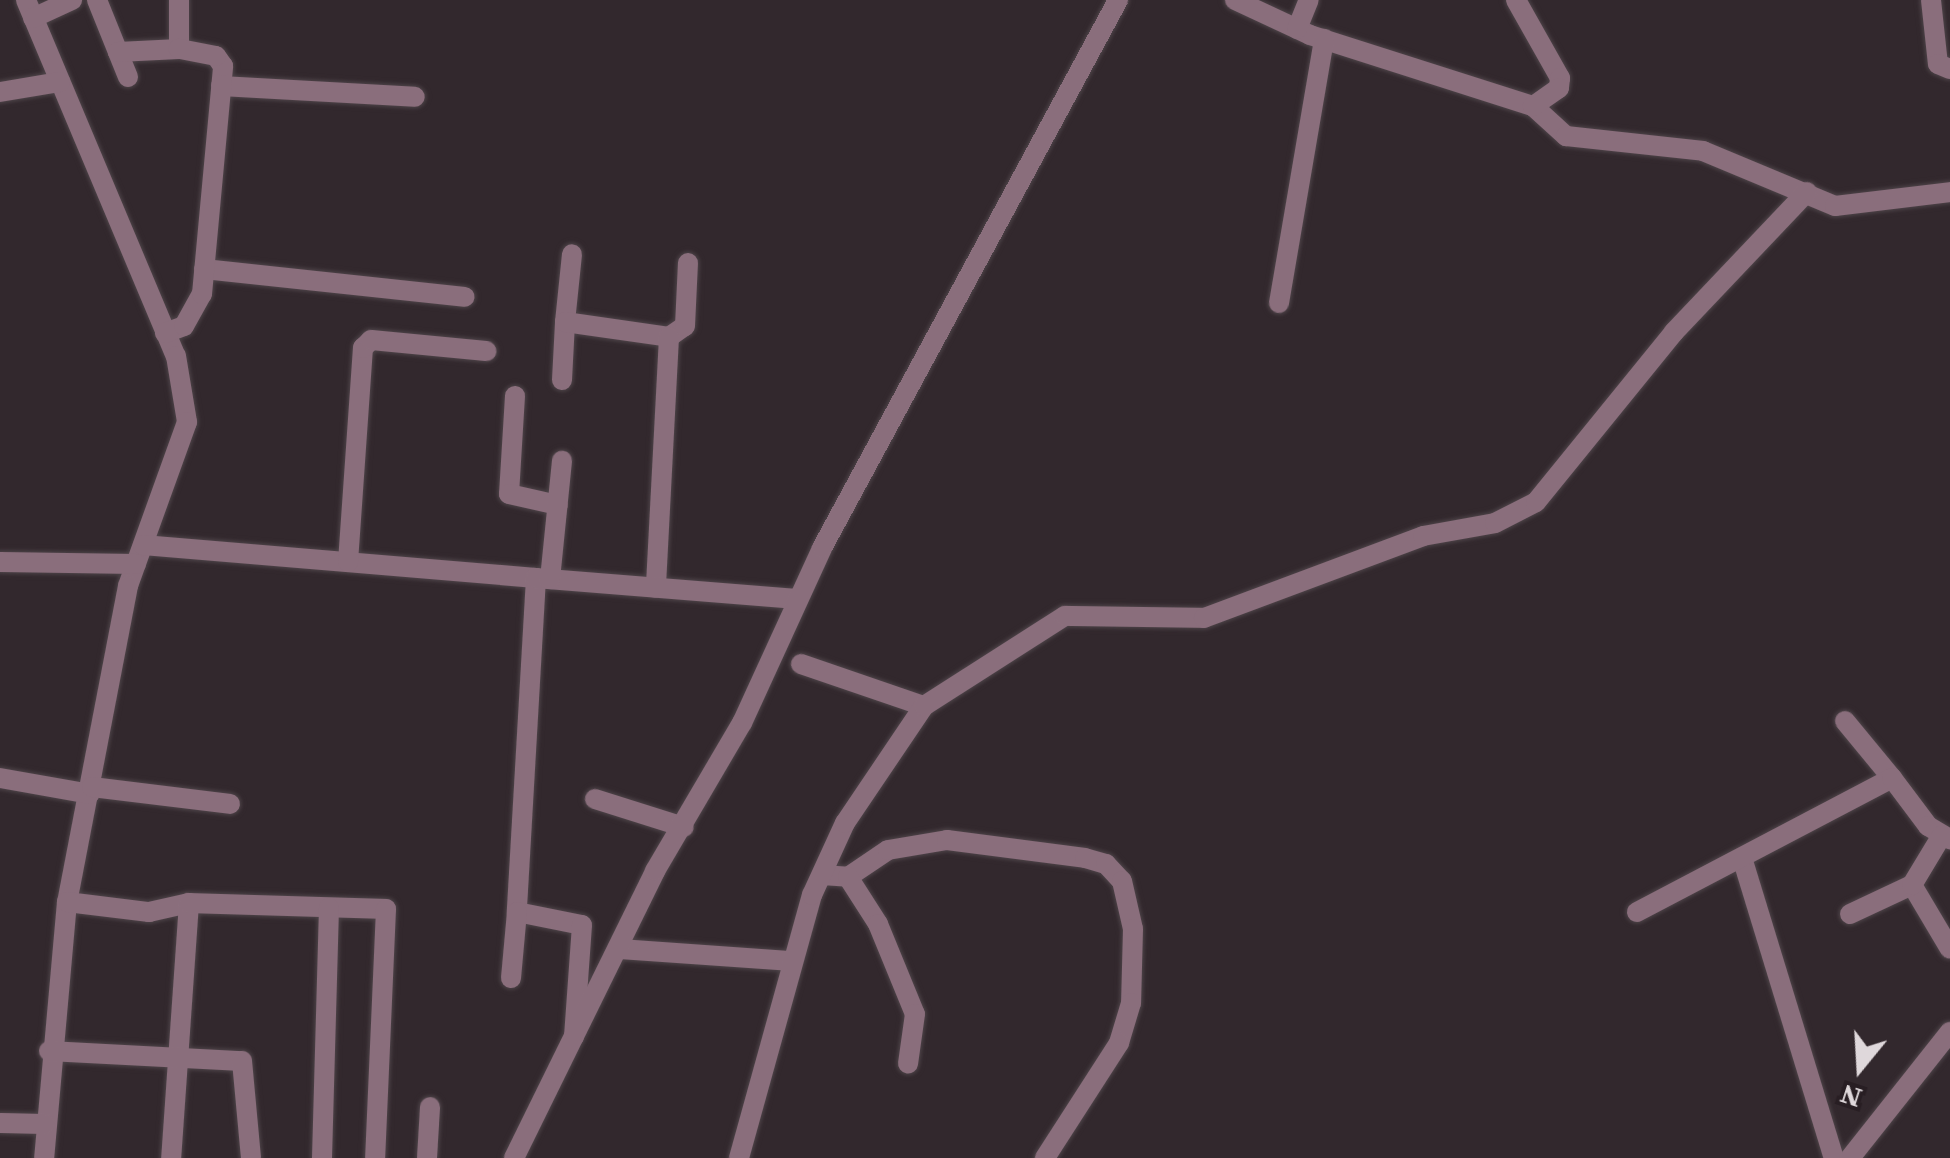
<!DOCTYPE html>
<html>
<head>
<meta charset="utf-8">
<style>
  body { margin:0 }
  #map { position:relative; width:1950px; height:1158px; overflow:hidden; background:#32282d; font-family:"Source Serif 4",serif }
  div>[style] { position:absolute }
  .roads { filter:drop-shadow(0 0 2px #4e4449) drop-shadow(0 0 2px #4e4449) }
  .minor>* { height:20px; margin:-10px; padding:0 10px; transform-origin:10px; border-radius:10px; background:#8a6e7c }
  span { translate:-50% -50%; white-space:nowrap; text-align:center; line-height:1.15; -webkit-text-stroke:9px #281e23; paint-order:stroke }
  .north { position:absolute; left:1810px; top:1018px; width:100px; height:100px; -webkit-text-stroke:8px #281e23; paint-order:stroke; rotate:198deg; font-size:28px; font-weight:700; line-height:40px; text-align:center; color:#dfd8db }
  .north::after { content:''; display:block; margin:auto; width:35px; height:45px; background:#dfd8db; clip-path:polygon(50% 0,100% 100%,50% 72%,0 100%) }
</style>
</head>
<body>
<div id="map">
  <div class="roads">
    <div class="minor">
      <div style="left:26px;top:0;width:386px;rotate:67.2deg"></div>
      <div style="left:176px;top:356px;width:67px;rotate:80.5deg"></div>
      <div style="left:187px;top:422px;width:174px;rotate:109.8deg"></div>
      <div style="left:128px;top:586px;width:322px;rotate:100.9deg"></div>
      <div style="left:67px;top:902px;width:257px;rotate:95.1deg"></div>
      <div style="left:97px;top:0;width:56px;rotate:68deg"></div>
      <div style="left:1235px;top:0;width:83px;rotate:25deg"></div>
      <div style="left:1310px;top:35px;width:234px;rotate:17.7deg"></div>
      <div style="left:1533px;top:106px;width:45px;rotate:42.3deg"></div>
      <div style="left:1566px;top:136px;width:138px;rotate:6.2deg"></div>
      <div style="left:1703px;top:151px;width:143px;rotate:22.6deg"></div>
      <div style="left:1835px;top:206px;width:116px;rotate:-6.9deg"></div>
      <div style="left:1516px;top:0;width:90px;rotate:60.6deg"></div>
      <div style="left:1560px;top:78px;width:10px;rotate:96deg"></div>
      <div style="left:1559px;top:88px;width:32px;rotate:145deg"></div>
      <div style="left:1931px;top:0;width:64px;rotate:83.8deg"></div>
      <div style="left:1938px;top:64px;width:13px;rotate:23deg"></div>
      <div style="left:33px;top:18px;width:43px;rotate:-24.8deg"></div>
      <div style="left:1297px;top:29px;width:31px;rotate:-68deg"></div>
      <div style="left:128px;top:77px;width:27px;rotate:-112deg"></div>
      <div style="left:118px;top:52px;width:61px;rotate:-2.8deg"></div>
      <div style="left:179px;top:49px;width:49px;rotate:-90deg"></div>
      <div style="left:221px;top:86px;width:194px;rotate:3.2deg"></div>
      <div style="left:0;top:92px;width:61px;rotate:-9.5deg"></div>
      <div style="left:204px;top:269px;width:262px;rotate:6.1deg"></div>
      <div style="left:1279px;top:303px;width:268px;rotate:-80.3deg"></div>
      <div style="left:565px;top:322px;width:68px;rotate:-84.1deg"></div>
      <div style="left:165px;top:333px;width:20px;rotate:-20deg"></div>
      <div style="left:184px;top:326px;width:37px;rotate:-61deg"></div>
      <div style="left:202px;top:294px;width:229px;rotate:-84.7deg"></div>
      <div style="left:223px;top:66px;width:12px;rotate:-125deg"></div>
      <div style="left:216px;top:56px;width:38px;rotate:-169deg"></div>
      <div style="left:669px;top:337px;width:19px;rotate:-35deg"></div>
      <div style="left:685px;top:326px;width:63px;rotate:-87.3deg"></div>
      <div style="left:562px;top:380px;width:58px;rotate:-87deg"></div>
      <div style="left:565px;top:322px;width:105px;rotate:8.2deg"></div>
      <div style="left:669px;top:337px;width:251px;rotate:93deg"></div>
      <div style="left:515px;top:396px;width:98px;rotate:93.5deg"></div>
      <div style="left:509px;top:494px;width:50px;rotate:12.7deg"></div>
      <div style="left:143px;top:545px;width:394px;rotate:4.8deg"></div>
      <div style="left:536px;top:578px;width:335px;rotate:93.3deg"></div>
      <div style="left:517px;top:912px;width:66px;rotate:11.3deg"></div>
      <div style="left:582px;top:925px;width:112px;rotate:94.1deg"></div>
      <div style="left:0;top:562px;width:136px;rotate:0.8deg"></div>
      <div style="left:348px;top:562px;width:215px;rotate:-86deg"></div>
      <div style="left:363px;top:348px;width:11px;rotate:-45deg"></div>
      <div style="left:371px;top:340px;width:116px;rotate:5.5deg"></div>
      <div style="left:536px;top:578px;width:261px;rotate:4.6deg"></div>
      <div style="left:550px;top:579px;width:119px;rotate:-84.2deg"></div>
      <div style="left:801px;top:664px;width:130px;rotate:18.9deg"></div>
      <div style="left:1845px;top:721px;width:74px;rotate:50.5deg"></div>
      <div style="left:0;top:778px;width:91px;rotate:10.1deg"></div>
      <div style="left:92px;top:787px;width:139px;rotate:7deg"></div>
      <div style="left:595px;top:799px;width:93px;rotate:17.5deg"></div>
      <div style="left:1743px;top:861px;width:311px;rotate:73deg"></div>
      <div style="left:822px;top:875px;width:26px;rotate:4deg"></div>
      <div style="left:848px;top:877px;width:48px;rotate:-34deg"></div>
      <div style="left:888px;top:850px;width:60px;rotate:-9.6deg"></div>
      <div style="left:947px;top:840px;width:139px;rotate:7.4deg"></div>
      <div style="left:1085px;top:858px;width:22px;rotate:16deg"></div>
      <div style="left:1106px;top:864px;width:23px;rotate:47deg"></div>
      <div style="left:1122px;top:881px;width:49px;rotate:77.1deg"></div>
      <div style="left:1133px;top:929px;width:74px;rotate:91.5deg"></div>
      <div style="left:1131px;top:1003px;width:42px;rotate:106.7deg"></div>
      <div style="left:1119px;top:1043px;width:137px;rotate:122.8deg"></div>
      <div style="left:848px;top:877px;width:56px;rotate:57.4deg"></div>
      <div style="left:878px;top:924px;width:97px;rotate:67.7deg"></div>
      <div style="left:915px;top:1014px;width:50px;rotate:98deg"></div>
      <div style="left:1912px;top:885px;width:74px;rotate:59.3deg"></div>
      <div style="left:67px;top:902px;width:83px;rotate:7deg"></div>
      <div style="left:149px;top:912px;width:41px;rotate:-12.7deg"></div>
      <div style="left:189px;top:903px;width:256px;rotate:94deg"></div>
      <div style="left:189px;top:903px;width:197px;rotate:1.7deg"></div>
      <div style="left:386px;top:909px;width:249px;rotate:92.5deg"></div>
      <div style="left:1637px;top:912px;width:288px;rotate:-27.7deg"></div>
      <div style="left:1892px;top:778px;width:60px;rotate:53.1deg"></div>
      <div style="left:1928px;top:826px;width:26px;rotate:31deg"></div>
      <div style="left:1850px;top:914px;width:68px;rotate:-25.1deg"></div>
      <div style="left:1912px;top:885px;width:58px;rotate:-59deg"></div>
      <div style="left:619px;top:949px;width:171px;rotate:4deg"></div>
      <div style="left:511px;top:978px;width:66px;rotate:-84.8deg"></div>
      <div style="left:49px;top:1051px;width:193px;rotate:3deg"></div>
      <div style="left:242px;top:1061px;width:97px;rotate:84.7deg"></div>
      <div style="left:0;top:1123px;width:45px;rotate:1.3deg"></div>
      <div style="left:322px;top:1158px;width:250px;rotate:-88.4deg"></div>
      <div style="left:427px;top:1158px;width:51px;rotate:-86.6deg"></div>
      <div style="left:514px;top:1158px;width:320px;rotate:-63.8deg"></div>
      <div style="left:655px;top:871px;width:172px;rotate:-59.6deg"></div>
      <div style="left:742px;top:723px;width:192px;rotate:-65.4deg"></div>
      <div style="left:822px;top:548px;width:623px;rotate:-61.62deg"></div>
      <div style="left:739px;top:1158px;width:273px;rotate:-74.5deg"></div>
      <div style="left:812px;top:895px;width:79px;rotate:-65.4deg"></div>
      <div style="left:845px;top:823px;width:141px;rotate:-56deg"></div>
      <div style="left:924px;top:706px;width:167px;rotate:-32.6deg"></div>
      <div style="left:1065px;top:616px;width:139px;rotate:0.8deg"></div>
      <div style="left:1204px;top:618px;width:234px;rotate:-20.5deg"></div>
      <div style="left:1423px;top:536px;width:73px;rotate:-10.2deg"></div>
      <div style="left:1495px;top:523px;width:46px;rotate:-27.1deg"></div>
      <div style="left:1536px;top:502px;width:219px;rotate:-50.9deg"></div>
      <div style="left:1674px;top:332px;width:193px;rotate:-46.5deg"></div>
      <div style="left:1850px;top:1158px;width:161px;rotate:-51.6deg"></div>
    </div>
  </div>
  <div class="north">N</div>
</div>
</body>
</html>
